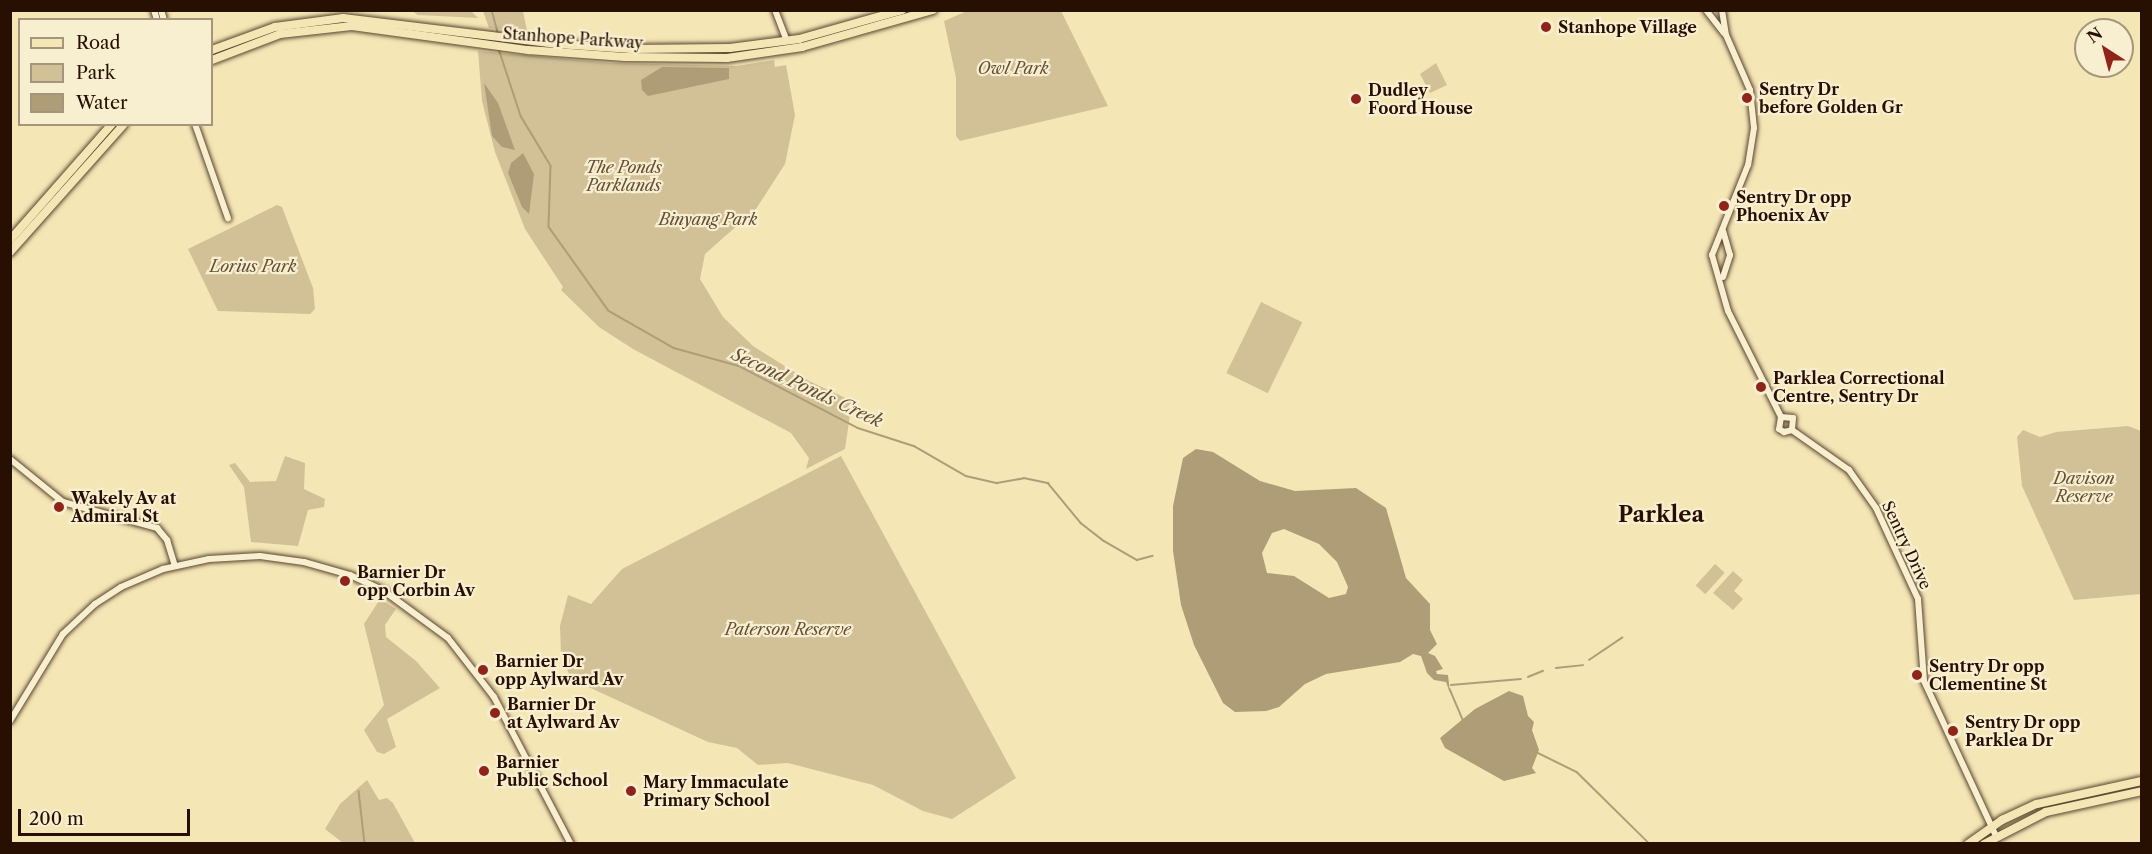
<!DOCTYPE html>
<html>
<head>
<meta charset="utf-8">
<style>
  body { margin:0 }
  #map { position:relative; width:2152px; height:854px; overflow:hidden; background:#f5e6b6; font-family:"Libre Caslon Text",serif }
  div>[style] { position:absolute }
  .green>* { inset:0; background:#d2c197; transform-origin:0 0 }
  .water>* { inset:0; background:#af9d78 }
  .stream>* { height:1.5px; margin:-0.75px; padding:0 0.75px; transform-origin:0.75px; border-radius:0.75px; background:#af9d78 }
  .roads { filter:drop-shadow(0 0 2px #5a452e) drop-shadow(0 0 2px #5a452e) }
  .minor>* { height:6px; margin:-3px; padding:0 3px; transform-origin:3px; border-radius:3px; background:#f8efd0 }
  .major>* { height:8px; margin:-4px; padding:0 4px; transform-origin:4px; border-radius:4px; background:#f5e6b6 }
  .dots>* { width:16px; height:16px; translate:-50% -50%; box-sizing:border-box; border:3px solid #f8efd0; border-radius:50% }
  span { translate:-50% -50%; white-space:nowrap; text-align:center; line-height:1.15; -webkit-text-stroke:4.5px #f8efd0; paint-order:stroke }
  .poi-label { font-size:16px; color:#270f01; font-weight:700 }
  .left { translate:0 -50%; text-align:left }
  .street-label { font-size:16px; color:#270f01 }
  .park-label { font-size:16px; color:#634d36; font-style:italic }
  .water-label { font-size:18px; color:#644f37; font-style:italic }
  .district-label { font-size:22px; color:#270f01; font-weight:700 }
  .frame { position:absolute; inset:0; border:12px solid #270f01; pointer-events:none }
  .legend { position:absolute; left:18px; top:18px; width:195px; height:108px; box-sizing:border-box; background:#f8efd0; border:2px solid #a4957d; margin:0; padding:8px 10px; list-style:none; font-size:18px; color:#270f01 }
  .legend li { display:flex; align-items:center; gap:12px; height:30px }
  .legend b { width:30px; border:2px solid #a4957d }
  .north { position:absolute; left:2074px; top:18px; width:60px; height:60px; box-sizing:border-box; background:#f8efd0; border:2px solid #a4957d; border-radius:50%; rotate:324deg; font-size:16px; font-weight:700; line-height:24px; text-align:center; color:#270f01 }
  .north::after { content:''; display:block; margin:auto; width:21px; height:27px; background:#8f2418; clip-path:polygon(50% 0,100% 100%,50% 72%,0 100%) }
  .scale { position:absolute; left:18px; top:809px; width:172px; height:27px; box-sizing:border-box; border:3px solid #270f01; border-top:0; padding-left:8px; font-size:18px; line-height:21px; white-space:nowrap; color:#270f01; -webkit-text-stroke:4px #f8efd0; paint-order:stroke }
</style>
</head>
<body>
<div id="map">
  <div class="green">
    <div style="clip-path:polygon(412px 11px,471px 11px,478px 18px,418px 15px)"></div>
    <div style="clip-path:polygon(483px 11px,523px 11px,527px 31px,489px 28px)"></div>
    <div style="clip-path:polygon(967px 11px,1061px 11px,1108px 106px,960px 141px,956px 136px,956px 78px,944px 21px)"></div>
    <div style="clip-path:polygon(478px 51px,611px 63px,737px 66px,774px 60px,775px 67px,786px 65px,795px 115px,785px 164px,756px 209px,705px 254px,700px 279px,723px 317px,753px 346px,809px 381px,852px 401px,845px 449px,806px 469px,809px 458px,791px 433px,633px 349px,599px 327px,561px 290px,563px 287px,525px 229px,495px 152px,482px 101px)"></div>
    <div style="clip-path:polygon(1436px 63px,1447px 85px,1430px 93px,1420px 74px)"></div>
    <div style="clip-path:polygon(277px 205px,282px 207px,313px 288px,315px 309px,310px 314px,218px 311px,188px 249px)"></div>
    <div style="left:1261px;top:302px;width:46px;height:79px;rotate:26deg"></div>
    <div style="clip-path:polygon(2128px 426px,2141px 431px,2141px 594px,2074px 600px,2022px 486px,2017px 437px,2023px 430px,2040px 437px,2056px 432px)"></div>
    <div style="clip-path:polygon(285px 456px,305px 463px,304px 489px,325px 499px,324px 507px,308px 510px,298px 546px,251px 542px,244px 487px,229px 465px,235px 463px,250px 482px,276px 481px)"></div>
    <div style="clip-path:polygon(841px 456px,1016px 778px,952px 819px,923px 811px,873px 785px,788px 763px,758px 765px,737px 748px,708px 742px,571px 679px,561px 654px,560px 626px,568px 595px,591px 604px,622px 569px)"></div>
    <div style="left:1715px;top:564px;width:13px;height:29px;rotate:42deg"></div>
    <div style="clip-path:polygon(1733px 571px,1743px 580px,1734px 591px,1743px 599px,1733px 610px,1713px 593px)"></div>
    <div style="clip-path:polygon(380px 599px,396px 609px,385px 625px,386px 637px,416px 661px,440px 688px,387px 719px,396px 747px,384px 754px,377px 752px,364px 730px,384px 705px,364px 624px)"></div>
    <div style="clip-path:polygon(367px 780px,379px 800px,387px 798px,393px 803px,415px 843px,343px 843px,325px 829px,340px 804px)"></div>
  </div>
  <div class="water">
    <div style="clip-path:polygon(662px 67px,729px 68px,729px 79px,648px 96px,642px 90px,641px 80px)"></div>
    <div style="clip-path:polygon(484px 83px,498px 103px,515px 150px,502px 147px,492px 136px)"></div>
    <div style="clip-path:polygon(523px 153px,534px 174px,529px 214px,522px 207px,508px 173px,511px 163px)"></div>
    <div style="clip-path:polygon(evenodd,1196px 449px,1213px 452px,1260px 481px,1295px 491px,1356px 488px,1386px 508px,1406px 578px,1430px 604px,1430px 630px,1437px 644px,1428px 653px,1435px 656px,1443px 669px,1436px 671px,1437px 674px,1448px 675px,1450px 693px,1446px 682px,1434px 680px,1427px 673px,1421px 656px,1413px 654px,1400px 662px,1326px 674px,1305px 684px,1279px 707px,1266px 711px,1235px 712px,1223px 703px,1194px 645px,1181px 605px,1173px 551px,1173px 506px,1183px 458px,1196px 449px,1284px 529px,1319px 544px,1337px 562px,1348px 587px,1346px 594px,1329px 598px,1294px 576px,1267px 573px,1262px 553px,1272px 533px,1284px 529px)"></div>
    <div style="clip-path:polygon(1509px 691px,1523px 696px,1528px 716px,1534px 722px,1532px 730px,1539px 750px,1532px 768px,1536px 773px,1504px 781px,1445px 748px,1440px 738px,1475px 709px)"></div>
  </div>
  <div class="stream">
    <div style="left:492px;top:10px;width:23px;rotate:75deg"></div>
    <div style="left:499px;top:49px;width:71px;rotate:71.8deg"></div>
    <div style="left:521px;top:116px;width:58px;rotate:59deg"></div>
    <div style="left:551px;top:166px;width:61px;rotate:91.9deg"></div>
    <div style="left:549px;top:227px;width:103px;rotate:54.5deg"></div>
    <div style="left:609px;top:311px;width:75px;rotate:29.6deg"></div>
    <div style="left:674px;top:348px;width:67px;rotate:15.5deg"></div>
    <div style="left:739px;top:366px;width:134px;rotate:27.5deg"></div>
    <div style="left:858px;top:428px;width:59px;rotate:17.8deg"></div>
    <div style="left:914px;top:446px;width:60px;rotate:30deg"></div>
    <div style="left:966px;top:476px;width:32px;rotate:13deg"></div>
    <div style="left:997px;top:483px;width:27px;rotate:-10deg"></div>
    <div style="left:1024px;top:478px;width:25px;rotate:12deg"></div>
    <div style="left:1048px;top:483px;width:52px;rotate:50.5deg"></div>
    <div style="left:1081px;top:523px;width:29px;rotate:38deg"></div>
    <div style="left:1104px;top:541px;width:38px;rotate:30deg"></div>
    <div style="left:1137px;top:560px;width:16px;rotate:-15deg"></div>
    <div style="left:1589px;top:660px;width:40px;rotate:-34deg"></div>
    <div style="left:1556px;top:668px;width:27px;rotate:-6deg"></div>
    <div style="left:1528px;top:677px;width:16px;rotate:-22deg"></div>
    <div style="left:1451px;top:685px;width:70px;rotate:-4.9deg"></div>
    <div style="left:1450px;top:689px;width:34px;rotate:67deg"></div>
    <div style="left:1538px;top:753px;width:43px;rotate:26deg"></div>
    <div style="left:1577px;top:772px;width:103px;rotate:44.6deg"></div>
    <div style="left:359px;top:791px;width:53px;rotate:83.5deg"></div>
  </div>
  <div class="roads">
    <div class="minor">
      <div style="left:154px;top:10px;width:10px;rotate:73deg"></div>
      <div style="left:161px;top:10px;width:10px;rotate:73deg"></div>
      <div style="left:775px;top:10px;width:33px;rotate:69deg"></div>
      <div style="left:1706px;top:10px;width:29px;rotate:52deg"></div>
      <div style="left:1722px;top:10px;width:25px;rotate:81deg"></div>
      <div style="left:1726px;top:35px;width:60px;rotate:66.4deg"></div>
      <div style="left:1750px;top:90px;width:38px;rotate:84deg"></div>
      <div style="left:1754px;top:128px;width:37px;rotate:99deg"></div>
      <div style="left:1748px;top:165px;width:97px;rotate:111.8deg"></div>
      <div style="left:1712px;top:255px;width:58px;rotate:74.1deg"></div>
      <div style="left:1728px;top:311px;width:119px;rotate:63.4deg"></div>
      <div style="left:195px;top:124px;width:100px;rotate:70.7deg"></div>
      <div style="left:1723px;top:277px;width:23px;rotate:-72deg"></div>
      <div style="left:1730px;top:255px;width:25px;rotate:-106deg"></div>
      <div style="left:1781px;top:417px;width:12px;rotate:99deg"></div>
      <div style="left:1779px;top:429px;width:6px;rotate:31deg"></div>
      <div style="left:1784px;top:432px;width:8px;rotate:-14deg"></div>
      <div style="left:1781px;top:417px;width:12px;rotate:5deg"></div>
      <div style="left:1793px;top:418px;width:12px;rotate:95deg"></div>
      <div style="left:1792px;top:430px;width:70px;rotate:35.1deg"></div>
      <div style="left:1849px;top:470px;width:47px;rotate:54.6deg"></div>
      <div style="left:1876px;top:508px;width:100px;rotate:65.2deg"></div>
      <div style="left:1918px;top:599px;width:82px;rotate:85.8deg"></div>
      <div style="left:1924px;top:681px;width:171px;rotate:65.1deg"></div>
      <div style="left:10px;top:459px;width:68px;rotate:39.1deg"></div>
      <div style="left:63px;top:502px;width:98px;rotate:15.5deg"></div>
      <div style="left:157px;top:528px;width:16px;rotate:50deg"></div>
      <div style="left:167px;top:540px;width:27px;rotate:73deg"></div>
      <div style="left:10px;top:721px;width:102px;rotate:-58.7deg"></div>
      <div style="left:63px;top:634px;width:44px;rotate:-43.2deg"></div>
      <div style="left:95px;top:604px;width:31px;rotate:-33deg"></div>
      <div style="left:121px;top:587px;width:46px;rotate:-23.2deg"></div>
      <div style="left:163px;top:569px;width:47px;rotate:-12.3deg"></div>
      <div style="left:209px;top:559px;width:51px;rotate:-3.4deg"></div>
      <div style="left:260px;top:556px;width:44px;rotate:7.8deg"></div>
      <div style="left:304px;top:562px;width:48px;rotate:15.8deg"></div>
      <div style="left:350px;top:575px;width:38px;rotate:25deg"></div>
      <div style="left:384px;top:591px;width:79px;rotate:36.3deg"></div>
      <div style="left:448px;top:638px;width:75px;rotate:52.1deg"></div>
      <div style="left:494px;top:697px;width:166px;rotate:62.4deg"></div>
    </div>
    <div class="major">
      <div style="left:212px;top:50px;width:67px;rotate:-20.1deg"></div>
      <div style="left:275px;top:27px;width:69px;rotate:-7.5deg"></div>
      <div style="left:343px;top:18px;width:216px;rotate:6.9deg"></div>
      <div style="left:557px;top:44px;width:74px;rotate:3.9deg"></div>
      <div style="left:631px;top:49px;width:99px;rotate:-0.6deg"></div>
      <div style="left:730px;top:48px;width:70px;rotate:-7.4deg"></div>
      <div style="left:799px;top:39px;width:107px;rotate:-15.7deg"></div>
      <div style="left:212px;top:60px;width:73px;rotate:-20.9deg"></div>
      <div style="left:280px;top:34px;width:72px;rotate:-6.3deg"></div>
      <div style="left:352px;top:26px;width:178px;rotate:7.8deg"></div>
      <div style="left:528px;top:50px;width:97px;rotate:4.1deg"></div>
      <div style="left:625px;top:57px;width:102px;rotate:0.6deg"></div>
      <div style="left:727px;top:58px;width:76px;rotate:-8.3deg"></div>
      <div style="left:802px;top:47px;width:136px;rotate:-15.8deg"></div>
      <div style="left:10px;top:240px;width:154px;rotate:-48.7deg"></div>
      <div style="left:10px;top:252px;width:171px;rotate:-48.3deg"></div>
      <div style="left:1968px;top:844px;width:42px;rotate:-35.2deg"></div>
      <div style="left:2002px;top:820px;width:38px;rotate:-25deg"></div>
      <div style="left:2037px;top:804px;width:107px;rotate:-12.4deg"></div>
      <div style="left:1984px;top:844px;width:70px;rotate:-27.3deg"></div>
      <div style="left:2046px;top:812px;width:98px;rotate:-12.3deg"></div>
    </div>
  </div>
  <div class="dots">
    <div style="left:1546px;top:27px;background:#8f2418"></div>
    <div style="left:1747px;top:98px;background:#8f2418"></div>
    <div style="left:1356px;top:99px;background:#8f2418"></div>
    <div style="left:1724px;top:206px;background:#8f2418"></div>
    <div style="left:1761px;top:387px;background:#8f2418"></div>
    <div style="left:59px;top:507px;background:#8f2418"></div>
    <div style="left:345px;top:581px;background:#8f2418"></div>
    <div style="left:483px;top:670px;background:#8f2418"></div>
    <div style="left:1917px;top:675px;background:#8f2418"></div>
    <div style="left:495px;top:713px;background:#8f2418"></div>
    <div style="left:1953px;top:731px;background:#8f2418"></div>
    <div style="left:484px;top:771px;background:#8f2418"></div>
    <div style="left:631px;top:791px;background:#8f2418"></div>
  </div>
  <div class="poi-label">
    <span class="left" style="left:1558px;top:27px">Stanhope Village</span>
    <span class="left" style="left:1759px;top:98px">Sentry Dr<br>before Golden Gr</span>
    <span class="left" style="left:1368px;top:99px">Dudley<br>Foord House</span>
    <span class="left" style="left:1736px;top:206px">Sentry Dr opp<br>Phoenix Av</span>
    <span class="left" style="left:1773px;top:387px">Parklea Correctional<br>Centre, Sentry Dr</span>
    <span class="left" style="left:71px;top:507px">Wakely Av at<br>Admiral St</span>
    <span class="left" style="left:357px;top:581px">Barnier Dr<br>opp Corbin Av</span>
    <span class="left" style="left:495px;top:670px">Barnier Dr<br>opp Aylward Av</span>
    <span class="left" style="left:1929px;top:675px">Sentry Dr opp<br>Clementine St</span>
    <span class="left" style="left:507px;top:713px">Barnier Dr<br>at Aylward Av</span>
    <span class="left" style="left:1965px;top:731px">Sentry Dr opp<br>Parklea Dr</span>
    <span class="left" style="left:496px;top:771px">Barnier<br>Public School</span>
    <span class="left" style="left:643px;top:791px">Mary Immaculate<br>Primary School</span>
  </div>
  <div class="street-label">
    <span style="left:573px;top:38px;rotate:4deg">Stanhope Parkway</span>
    <span style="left:1907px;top:545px;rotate:65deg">Sentry Drive</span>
  </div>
  <div class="park-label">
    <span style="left:1013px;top:68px">Owl Park</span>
    <span style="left:624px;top:176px">The Ponds<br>Parklands</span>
    <span style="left:708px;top:219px">Binyang Park</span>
    <span style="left:253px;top:266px">Lorius Park</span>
    <span style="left:2084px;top:487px">Davison<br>Reserve</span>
    <span style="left:788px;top:629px">Paterson Reserve</span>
  </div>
  <div class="water-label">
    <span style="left:807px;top:388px;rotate:25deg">Second Ponds Creek</span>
  </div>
  <div class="district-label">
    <span style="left:1661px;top:515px">Parklea</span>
  </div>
  <div class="frame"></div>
  <ul class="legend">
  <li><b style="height:8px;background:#f5e6b6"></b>Road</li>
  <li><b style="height:16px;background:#d2c197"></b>Park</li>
  <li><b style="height:16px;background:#af9d78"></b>Water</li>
  </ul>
  <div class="north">N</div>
  <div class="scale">200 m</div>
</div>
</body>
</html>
